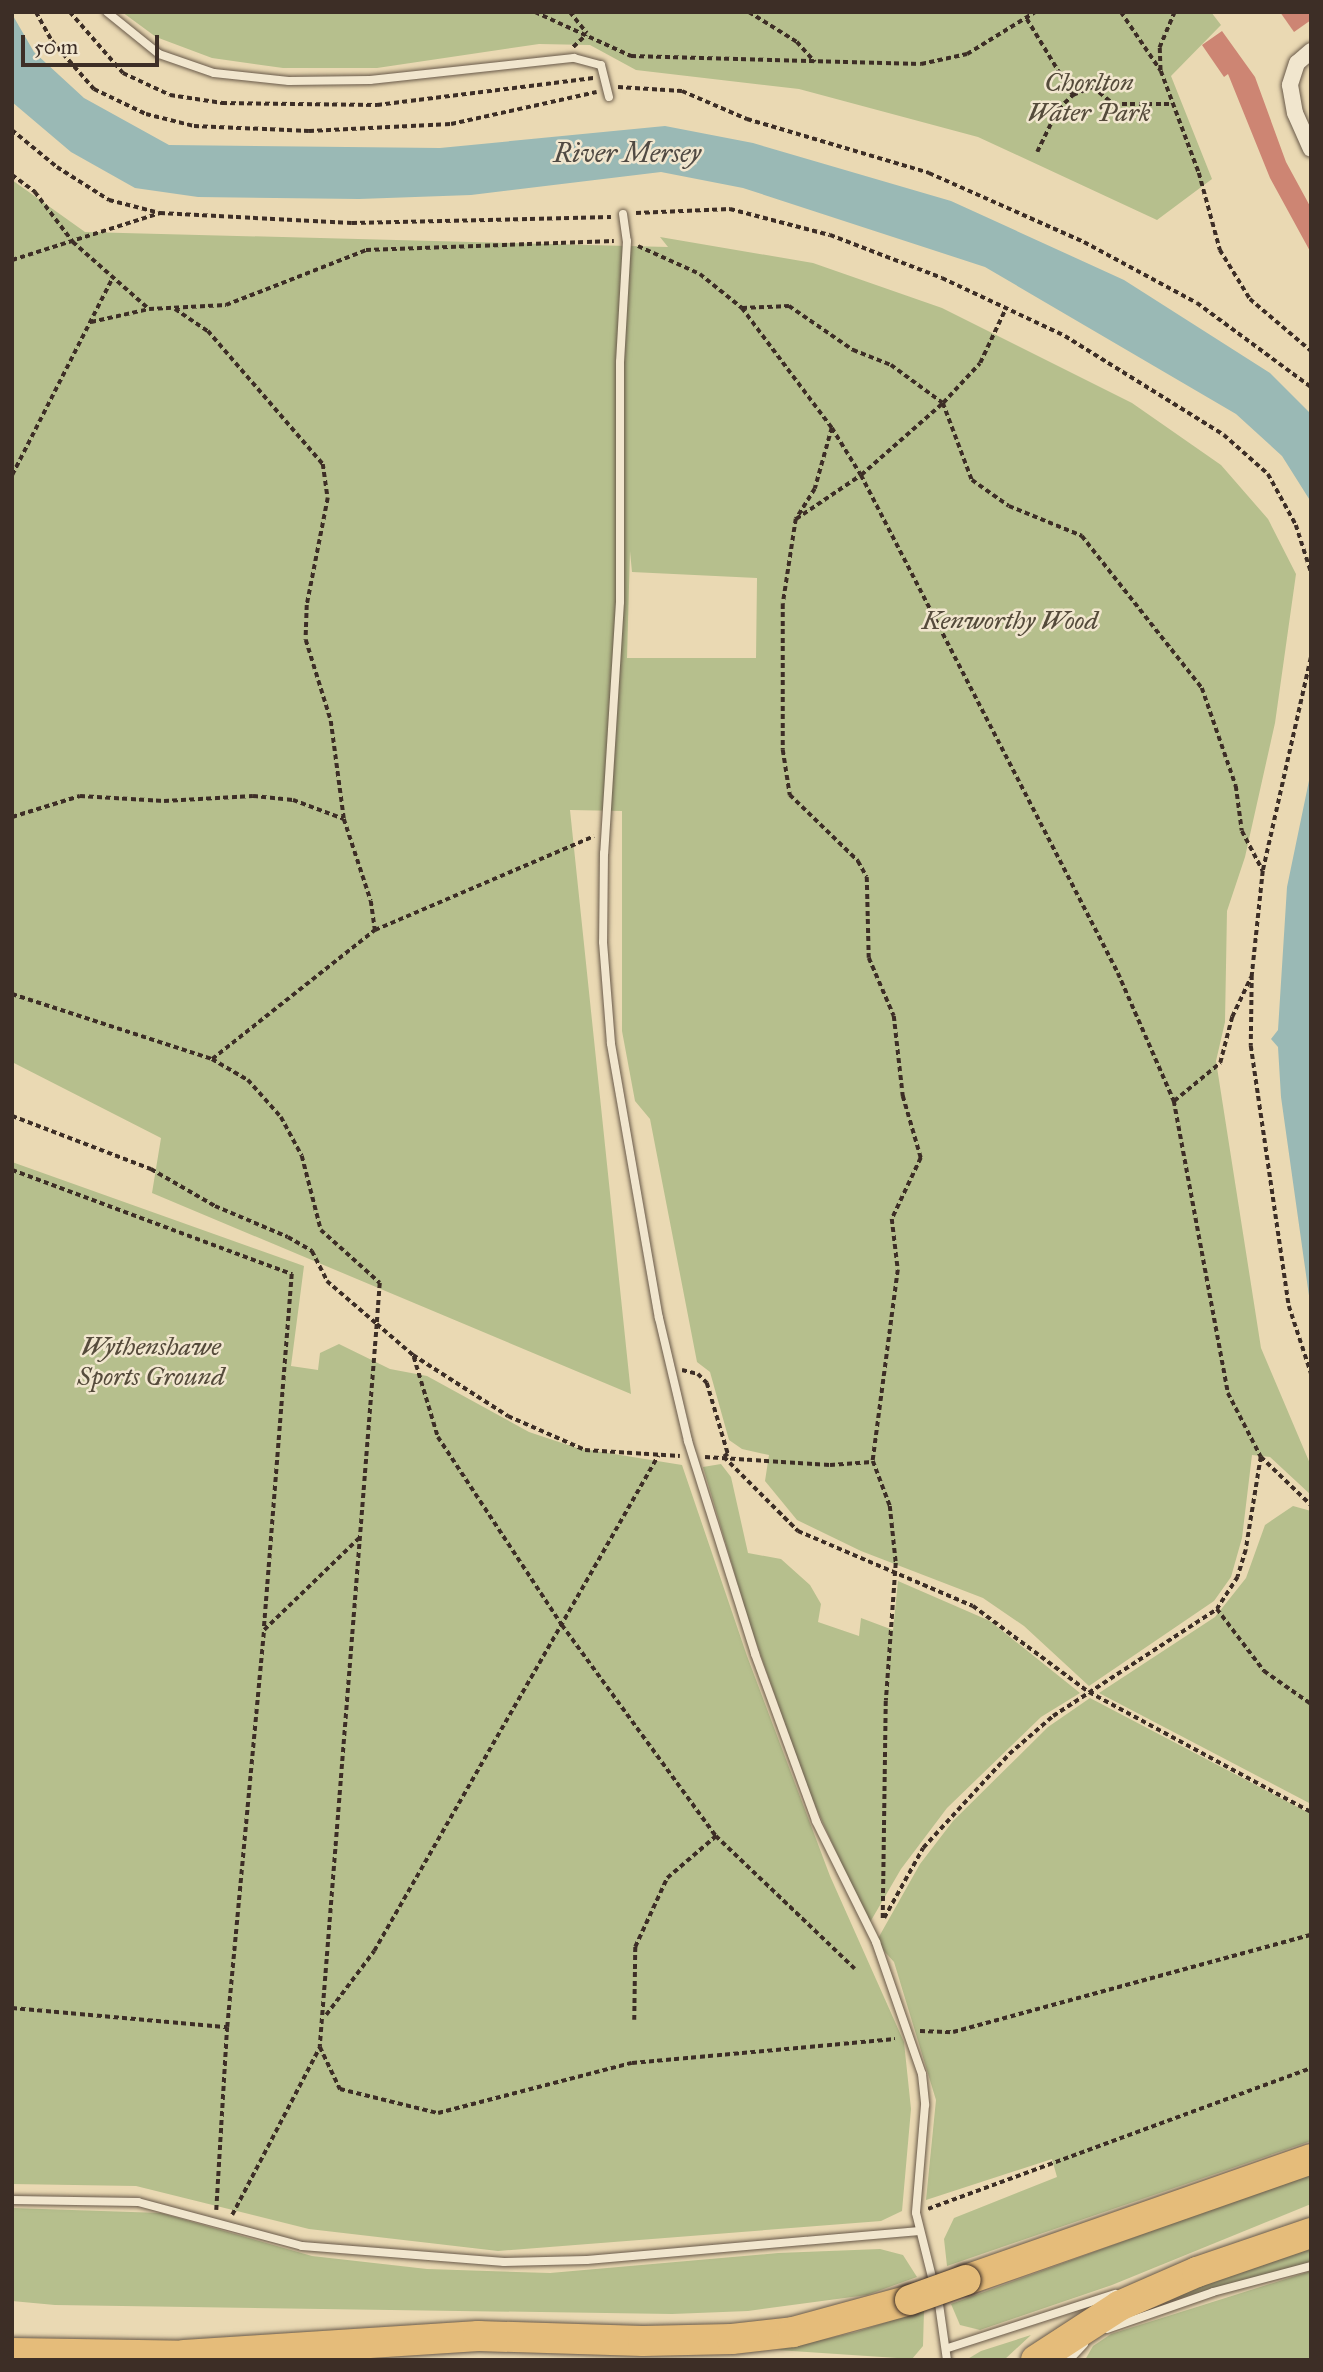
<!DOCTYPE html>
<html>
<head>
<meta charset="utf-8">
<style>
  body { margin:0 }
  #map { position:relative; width:1323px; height:2372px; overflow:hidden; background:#ead9b3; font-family:"IM FELL Great Primer",serif }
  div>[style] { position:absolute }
  .green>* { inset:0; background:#b6bf8d }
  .water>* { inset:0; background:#9ab9b5 }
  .building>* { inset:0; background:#cd8573 }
  .path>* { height:3.5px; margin-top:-1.75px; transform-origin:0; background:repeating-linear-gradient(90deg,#3d2e26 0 5px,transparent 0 8.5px) }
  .roads { filter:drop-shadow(0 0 2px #685949) drop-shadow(0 0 2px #685949) }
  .service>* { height:8px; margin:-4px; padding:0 4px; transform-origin:4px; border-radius:4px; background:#f1e6ce }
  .minor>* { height:16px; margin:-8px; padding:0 8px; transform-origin:8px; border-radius:8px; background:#f1e6ce }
  .motorway>* { height:30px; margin:-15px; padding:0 15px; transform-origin:15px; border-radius:15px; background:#e5bc7a }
  .bridges { filter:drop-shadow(0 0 2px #3d2e26) drop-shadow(0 0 2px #3d2e26) }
  .motorway-bridge>* { height:30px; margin:-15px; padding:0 15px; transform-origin:15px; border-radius:15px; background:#e5bc7a }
  span { translate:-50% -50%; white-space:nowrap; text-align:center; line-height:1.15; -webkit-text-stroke:5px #f1e6ce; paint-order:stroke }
  .park-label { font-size:26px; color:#554b3b; font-style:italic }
  .water-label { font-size:28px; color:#504a43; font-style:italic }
  .frame { position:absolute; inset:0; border:14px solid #3d2e26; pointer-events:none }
  .scale { position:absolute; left:21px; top:35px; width:138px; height:32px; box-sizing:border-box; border:4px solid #3d2e26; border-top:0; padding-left:9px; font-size:21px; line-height:24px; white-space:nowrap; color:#3d2e26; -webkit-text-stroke:5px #f1e6ce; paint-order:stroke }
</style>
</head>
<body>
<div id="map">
  <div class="green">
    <div style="clip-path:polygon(122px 12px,1211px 12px,1221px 25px,1171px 76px,1212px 179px,1157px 220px,978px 137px,799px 89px,636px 70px,590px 45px,539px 44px,377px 68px,283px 68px,212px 58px,156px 37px)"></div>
    <div style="clip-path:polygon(evenodd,12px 180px,85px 232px,668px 247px,660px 237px,813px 263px,942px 308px,1132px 403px,1221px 465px,1268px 519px,1296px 574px,1275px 723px,1245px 857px,1227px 911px,1225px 1022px,1216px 1061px,1261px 1348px,1311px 1466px,1311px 1495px,1270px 1457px,1252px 1455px,1242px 1538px,1231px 1577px,1214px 1601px,1089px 1686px,1024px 1626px,983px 1598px,861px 1551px,797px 1520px,765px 1481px,769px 1455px,742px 1449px,729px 1440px,710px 1372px,697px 1362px,650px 1119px,635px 1101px,622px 1031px,622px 811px,570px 810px,631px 1394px,152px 1193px,161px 1138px,12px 1062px,12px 180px,630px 551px,632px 572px,757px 578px,756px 658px,627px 658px,630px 551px)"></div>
    <div style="clip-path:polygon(12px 1162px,304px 1266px,291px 1366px,318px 1370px,320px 1353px,339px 1344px,390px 1369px,427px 1376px,529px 1432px,577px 1448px,682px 1465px,747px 1656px,830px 1876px,904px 2042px,911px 2109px,902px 2211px,881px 2221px,498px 2251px,309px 2229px,136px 2186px,12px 2184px)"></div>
    <div style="clip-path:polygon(721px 1464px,731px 1477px,748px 1553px,781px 1559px,810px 1585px,821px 1604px,818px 1622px,859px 1636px,861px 1618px,893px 1630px,898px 1581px,990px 1621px,1080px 1693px,1041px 1717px,947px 1808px,901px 1869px,869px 1924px,809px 1792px,750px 1625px,703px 1467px)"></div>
    <div style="clip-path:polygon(1293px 1506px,1311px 1511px,1311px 1804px,1099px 1693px,1215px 1617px,1246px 1578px,1265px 1525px)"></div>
    <div style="clip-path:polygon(1090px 1698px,1311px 1814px,1311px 2141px,947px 2266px,944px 2239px,954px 2218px,1057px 2177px,1052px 2159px,926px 2200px,936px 2100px,894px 1962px,876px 1942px,920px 1864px,953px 1821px,1048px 1727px)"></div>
    <div style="clip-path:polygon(1311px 2173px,1311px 2204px,1112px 2285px,980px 2330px,960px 2325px,951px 2304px)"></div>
    <div style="clip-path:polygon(12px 2208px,161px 2213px,312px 2256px,427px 2269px,550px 2273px,778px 2253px,880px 2249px,903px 2255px,917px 2277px,867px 2295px,748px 2311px,672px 2314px,55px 2305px,12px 2301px)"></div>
    <div style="clip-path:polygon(1311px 2243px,1311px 2262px,1144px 2308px)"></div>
    <div style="clip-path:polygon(1311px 2271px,1311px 2360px,1085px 2360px,1093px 2346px,1111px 2334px)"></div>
    <div style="clip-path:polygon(924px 2310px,923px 2346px,912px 2359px,777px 2350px,856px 2332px)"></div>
    <div style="clip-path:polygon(1031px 2335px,1004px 2360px,966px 2360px,981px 2351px)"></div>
  </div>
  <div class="water">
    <div style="clip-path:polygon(12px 14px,34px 52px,84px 98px,169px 145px,440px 148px,665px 126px,753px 143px,951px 201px,1124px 280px,1270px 373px,1311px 414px,1311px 502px,1282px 456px,1236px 414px,985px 267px,743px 188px,661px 172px,471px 195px,359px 199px,198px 197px,135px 188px,71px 152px,12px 102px)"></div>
    <div style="clip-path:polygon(1311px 771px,1311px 1310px,1281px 1097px,1278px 1047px,1271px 1039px,1278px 1030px,1287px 887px)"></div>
  </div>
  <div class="building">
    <div style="clip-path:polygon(1280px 12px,1311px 12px,1311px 20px,1294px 32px)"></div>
    <div style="clip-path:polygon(1222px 31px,1255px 77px,1286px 162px,1311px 208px,1311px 253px,1270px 178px,1228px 74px,1224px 77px,1202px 45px)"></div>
  </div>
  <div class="path">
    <div style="left:36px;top:12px;width:33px;rotate:61deg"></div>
    <div style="left:52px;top:41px;width:64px;rotate:48.8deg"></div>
    <div style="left:94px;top:89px;width:58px;rotate:25.7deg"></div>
    <div style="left:146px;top:114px;width:49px;rotate:14deg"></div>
    <div style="left:194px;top:126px;width:115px;rotate:2.5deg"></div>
    <div style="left:309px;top:131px;width:142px;rotate:-2.8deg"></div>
    <div style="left:451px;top:124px;width:149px;rotate:-12.4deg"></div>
    <div style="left:70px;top:12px;width:81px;rotate:49deg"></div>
    <div style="left:123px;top:73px;width:52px;rotate:25.1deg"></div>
    <div style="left:170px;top:95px;width:53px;rotate:8.7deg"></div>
    <div style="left:222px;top:103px;width:155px;rotate:0.7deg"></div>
    <div style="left:377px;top:105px;width:218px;rotate:-7.1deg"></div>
    <div style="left:535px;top:12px;width:106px;rotate:24.6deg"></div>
    <div style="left:631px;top:56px;width:290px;rotate:1.6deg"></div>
    <div style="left:921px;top:64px;width:47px;rotate:-12.3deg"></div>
    <div style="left:967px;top:54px;width:80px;rotate:-31.7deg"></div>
    <div style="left:570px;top:12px;width:27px;rotate:51deg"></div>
    <div style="left:749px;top:12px;width:57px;rotate:32deg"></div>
    <div style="left:797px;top:42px;width:27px;rotate:48deg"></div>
    <div style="left:1121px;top:12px;width:71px;rotate:55.9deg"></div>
    <div style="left:1175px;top:12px;width:39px;rotate:113deg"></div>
    <div style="left:1160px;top:48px;width:23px;rotate:88deg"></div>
    <div style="left:1161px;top:71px;width:109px;rotate:69.6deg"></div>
    <div style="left:1199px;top:173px;width:80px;rotate:74.7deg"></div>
    <div style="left:1220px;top:250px;width:57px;rotate:58.5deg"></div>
    <div style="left:1250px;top:299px;width:80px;rotate:40.4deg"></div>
    <div style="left:1027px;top:19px;width:89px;rotate:58.8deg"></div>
    <div style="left:1073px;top:95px;width:22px;rotate:-22deg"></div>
    <div style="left:1093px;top:87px;width:26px;rotate:40deg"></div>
    <div style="left:1113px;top:104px;width:60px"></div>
    <div style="left:573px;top:47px;width:18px;rotate:-43deg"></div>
    <div style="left:618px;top:87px;width:64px;rotate:3.6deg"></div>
    <div style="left:682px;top:91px;width:71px;rotate:23.3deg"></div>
    <div style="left:747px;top:119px;width:190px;rotate:16.5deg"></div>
    <div style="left:929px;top:173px;width:170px;rotate:24deg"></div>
    <div style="left:1084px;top:242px;width:128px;rotate:28.4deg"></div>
    <div style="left:1197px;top:303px;width:142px;rotate:36.4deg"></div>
    <div style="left:12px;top:130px;width:58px;rotate:39.4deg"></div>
    <div style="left:57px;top:167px;width:62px;rotate:32.4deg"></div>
    <div style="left:109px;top:200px;width:53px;rotate:14.3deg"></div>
    <div style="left:160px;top:213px;width:192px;rotate:3deg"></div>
    <div style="left:352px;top:223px;width:259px;rotate:-1.3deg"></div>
    <div style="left:1037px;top:152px;width:48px;rotate:-64deg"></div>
    <div style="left:1058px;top:109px;width:21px;rotate:-43deg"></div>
    <div style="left:12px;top:175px;width:29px;rotate:36deg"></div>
    <div style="left:35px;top:192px;width:63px;rotate:52.8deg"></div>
    <div style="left:73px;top:242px;width:101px;rotate:41.4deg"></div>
    <div style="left:636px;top:213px;width:94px;rotate:-2.4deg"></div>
    <div style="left:730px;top:209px;width:103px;rotate:14.6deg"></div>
    <div style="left:830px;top:235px;width:120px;rotate:21deg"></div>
    <div style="left:942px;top:278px;width:136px;rotate:25.2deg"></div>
    <div style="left:1065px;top:336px;width:187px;rotate:31.9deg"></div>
    <div style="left:1224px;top:435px;width:59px;rotate:41.6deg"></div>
    <div style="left:1268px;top:474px;width:58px;rotate:61.2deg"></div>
    <div style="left:1296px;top:525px;width:49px;rotate:72.3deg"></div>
    <div style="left:638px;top:246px;width:68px;rotate:24.3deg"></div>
    <div style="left:700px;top:274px;width:54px;rotate:39deg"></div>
    <div style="left:742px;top:308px;width:150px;rotate:53.1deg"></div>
    <div style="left:832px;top:428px;width:63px;rotate:105.6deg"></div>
    <div style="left:815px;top:489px;width:36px;rotate:122deg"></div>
    <div style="left:796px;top:519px;width:86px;rotate:98.7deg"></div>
    <div style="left:783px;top:604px;width:146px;rotate:90deg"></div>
    <div style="left:783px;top:750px;width:46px;rotate:81.2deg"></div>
    <div style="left:790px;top:795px;width:95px;rotate:44.1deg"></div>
    <div style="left:858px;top:861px;width:18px;rotate:61deg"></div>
    <div style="left:867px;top:877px;width:81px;rotate:88.6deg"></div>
    <div style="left:869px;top:958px;width:63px;rotate:66.7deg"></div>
    <div style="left:894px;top:1016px;width:81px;rotate:83.6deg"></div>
    <div style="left:903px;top:1096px;width:65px;rotate:73.8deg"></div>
    <div style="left:921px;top:1158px;width:68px;rotate:115.4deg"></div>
    <div style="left:892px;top:1219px;width:51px;rotate:83.3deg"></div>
    <div style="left:898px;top:1270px;width:193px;rotate:97.5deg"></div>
    <div style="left:873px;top:1461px;width:48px;rotate:69.3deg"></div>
    <div style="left:890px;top:1506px;width:57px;rotate:84deg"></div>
    <div style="left:896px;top:1563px;width:138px;rotate:94.1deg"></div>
    <div style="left:886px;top:1701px;width:219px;rotate:90.8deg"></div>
    <div style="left:12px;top:260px;width:155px;rotate:-17.6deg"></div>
    <div style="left:742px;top:308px;width:47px;rotate:-2.4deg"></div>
    <div style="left:789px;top:306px;width:78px;rotate:34.5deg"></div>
    <div style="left:853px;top:350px;width:41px;rotate:21.5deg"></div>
    <div style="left:891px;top:365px;width:64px;rotate:36.2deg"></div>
    <div style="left:943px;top:403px;width:82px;rotate:69.4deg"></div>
    <div style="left:972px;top:480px;width:45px;rotate:35.1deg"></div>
    <div style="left:1009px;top:506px;width:79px;rotate:22.3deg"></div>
    <div style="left:1082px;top:536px;width:194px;rotate:51.7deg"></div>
    <div style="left:1202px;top:688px;width:104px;rotate:70.9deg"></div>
    <div style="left:1236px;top:786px;width:45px;rotate:82.4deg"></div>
    <div style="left:1242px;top:831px;width:45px;rotate:62.3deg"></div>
    <div style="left:175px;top:309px;width:40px;rotate:34deg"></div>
    <div style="left:208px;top:331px;width:176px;rotate:49.2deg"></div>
    <div style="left:323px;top:464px;width:34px;rotate:82deg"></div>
    <div style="left:328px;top:498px;width:109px;rotate:101.1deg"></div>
    <div style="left:307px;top:605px;width:35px;rotate:92deg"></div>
    <div style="left:306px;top:640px;width:85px;rotate:72.8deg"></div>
    <div style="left:331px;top:721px;width:99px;rotate:82.4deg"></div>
    <div style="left:344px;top:819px;width:86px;rotate:71.8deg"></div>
    <div style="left:371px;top:901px;width:29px;rotate:82deg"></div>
    <div style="left:91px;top:322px;width:59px;rotate:-12.6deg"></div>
    <div style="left:149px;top:309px;width:77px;rotate:-3deg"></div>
    <div style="left:226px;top:305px;width:150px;rotate:-21.4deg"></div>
    <div style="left:366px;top:250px;width:248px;rotate:-2.1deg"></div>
    <div style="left:832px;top:428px;width:55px;rotate:58.3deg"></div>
    <div style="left:861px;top:475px;width:560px;rotate:62.7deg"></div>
    <div style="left:1118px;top:973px;width:140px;rotate:66.4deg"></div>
    <div style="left:1174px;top:1101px;width:297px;rotate:79.5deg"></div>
    <div style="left:1228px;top:1393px;width:72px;rotate:62.7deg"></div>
    <div style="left:1261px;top:1457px;width:94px;rotate:99.2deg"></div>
    <div style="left:1246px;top:1550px;width:28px;rotate:107deg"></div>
    <div style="left:1238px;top:1577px;width:38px;rotate:123deg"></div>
    <div style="left:12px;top:475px;width:222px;rotate:-63deg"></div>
    <div style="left:796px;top:519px;width:78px;rotate:-34.1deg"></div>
    <div style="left:861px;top:475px;width:109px;rotate:-41.3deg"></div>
    <div style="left:943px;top:403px;width:54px;rotate:-47.2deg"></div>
    <div style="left:980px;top:363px;width:61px;rotate:-64.7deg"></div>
    <div style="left:1311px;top:658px;width:218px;rotate:102.7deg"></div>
    <div style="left:1263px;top:871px;width:105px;rotate:96deg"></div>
    <div style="left:1252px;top:975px;width:71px;rotate:90.8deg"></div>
    <div style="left:1251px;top:1046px;width:263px;rotate:81.7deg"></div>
    <div style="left:1289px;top:1306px;width:71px;rotate:71.8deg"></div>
    <div style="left:12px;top:817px;width:71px;rotate:-17.2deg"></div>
    <div style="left:80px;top:796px;width:84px;rotate:3.4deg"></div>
    <div style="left:164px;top:801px;width:89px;rotate:-3.2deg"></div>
    <div style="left:253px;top:796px;width:40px;rotate:5.7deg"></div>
    <div style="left:293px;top:800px;width:54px;rotate:20.4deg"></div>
    <div style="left:12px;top:994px;width:210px;rotate:18deg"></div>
    <div style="left:212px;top:1059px;width:42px;rotate:30.3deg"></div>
    <div style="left:248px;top:1080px;width:50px;rotate:48.3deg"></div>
    <div style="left:281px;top:1117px;width:44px;rotate:61.7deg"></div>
    <div style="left:302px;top:1156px;width:76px;rotate:75.6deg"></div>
    <div style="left:321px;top:1230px;width:79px;rotate:41.9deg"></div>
    <div style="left:380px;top:1283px;width:41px;rotate:94.2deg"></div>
    <div style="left:377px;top:1324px;width:48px;rotate:40.7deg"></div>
    <div style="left:413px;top:1355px;width:113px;rotate:32.7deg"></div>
    <div style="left:508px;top:1416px;width:84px;rotate:23.8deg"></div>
    <div style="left:585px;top:1450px;width:95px;rotate:3.6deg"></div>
    <div style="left:212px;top:1059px;width:208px;rotate:-38.4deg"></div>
    <div style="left:375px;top:930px;width:238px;rotate:-23.2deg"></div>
    <div style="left:1174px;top:1101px;width:60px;rotate:-39.6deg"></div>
    <div style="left:1220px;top:1063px;width:48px;rotate:-75.4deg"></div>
    <div style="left:1232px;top:1017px;width:44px;rotate:-64.6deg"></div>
    <div style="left:12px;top:1116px;width:149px;rotate:20.9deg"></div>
    <div style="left:151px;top:1169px;width:74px;rotate:30deg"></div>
    <div style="left:215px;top:1206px;width:79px;rotate:23deg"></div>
    <div style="left:288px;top:1237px;width:28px;rotate:30deg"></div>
    <div style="left:312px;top:1251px;width:34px;rotate:63deg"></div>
    <div style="left:327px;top:1281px;width:66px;rotate:40.7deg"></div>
    <div style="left:377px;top:1324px;width:725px;rotate:94.51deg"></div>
    <div style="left:320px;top:2047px;width:47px;rotate:64.5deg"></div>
    <div style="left:340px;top:2089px;width:101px;rotate:13.8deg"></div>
    <div style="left:438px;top:2113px;width:200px;rotate:-14.5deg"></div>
    <div style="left:632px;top:2063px;width:264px;rotate:-5.2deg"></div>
    <div style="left:12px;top:1170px;width:299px;rotate:20.4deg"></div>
    <div style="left:292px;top:1274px;width:357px;rotate:94.5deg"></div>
    <div style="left:414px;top:1357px;width:84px;rotate:73.3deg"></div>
    <div style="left:438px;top:1437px;width:225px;rotate:56.6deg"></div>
    <div style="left:562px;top:1625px;width:261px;rotate:53.9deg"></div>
    <div style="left:716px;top:1836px;width:192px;rotate:43.7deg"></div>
    <div style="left:682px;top:1370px;width:16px;rotate:14deg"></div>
    <div style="left:698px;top:1374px;width:13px;rotate:45deg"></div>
    <div style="left:707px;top:1383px;width:74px;rotate:73.5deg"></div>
    <div style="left:728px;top:1454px;width:5px;rotate:143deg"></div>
    <div style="left:724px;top:1457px;width:105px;rotate:45deg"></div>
    <div style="left:798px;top:1531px;width:190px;rotate:23.2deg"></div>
    <div style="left:973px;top:1606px;width:144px;rotate:36.6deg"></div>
    <div style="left:1089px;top:1692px;width:252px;rotate:28.4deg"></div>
    <div style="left:705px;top:1457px;width:125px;rotate:3.7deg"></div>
    <div style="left:830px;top:1465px;width:42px;rotate:-4.1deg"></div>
    <div style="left:1261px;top:1457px;width:69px;rotate:43.8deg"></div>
    <div style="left:884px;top:1918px;width:80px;rotate:-60.9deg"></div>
    <div style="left:923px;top:1848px;width:127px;rotate:-47.5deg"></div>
    <div style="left:1009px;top:1754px;width:58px;rotate:-40.8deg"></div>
    <div style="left:1053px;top:1716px;width:196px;rotate:-33.1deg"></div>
    <div style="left:1217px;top:1609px;width:78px;rotate:52.8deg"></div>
    <div style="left:1264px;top:1671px;width:57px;rotate:35.1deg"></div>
    <div style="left:12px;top:2008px;width:216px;rotate:5.1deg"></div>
    <div style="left:227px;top:2027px;width:399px;rotate:-84.7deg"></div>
    <div style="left:264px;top:1630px;width:132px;rotate:-44.1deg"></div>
    <div style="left:326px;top:2015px;width:80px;rotate:-53.1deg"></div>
    <div style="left:374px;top:1951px;width:571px;rotate:-60.16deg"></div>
    <div style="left:634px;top:2020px;width:73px;rotate:-89.2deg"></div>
    <div style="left:635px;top:1947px;width:76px;rotate:-65.1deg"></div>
    <div style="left:667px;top:1878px;width:65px;rotate:-40.6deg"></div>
    <div style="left:920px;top:2031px;width:33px;rotate:2deg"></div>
    <div style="left:953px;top:2032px;width:371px;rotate:-15.2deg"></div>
    <div style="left:928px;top:2209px;width:408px;rotate:-20.2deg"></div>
    <div style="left:216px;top:2210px;width:183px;rotate:-86.6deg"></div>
    <div style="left:232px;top:2215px;width:190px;rotate:-62.4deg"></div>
  </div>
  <div class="roads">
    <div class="service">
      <div style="left:107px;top:12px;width:67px;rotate:38.9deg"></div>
      <div style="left:159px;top:54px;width:58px;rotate:19.1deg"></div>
      <div style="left:214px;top:73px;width:75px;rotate:6.1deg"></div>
      <div style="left:289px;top:81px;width:81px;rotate:-0.7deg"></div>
      <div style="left:370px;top:80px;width:205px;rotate:-6.2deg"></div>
      <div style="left:574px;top:58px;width:28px;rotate:15deg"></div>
      <div style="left:601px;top:65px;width:33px;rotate:76deg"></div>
      <div style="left:623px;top:214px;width:27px;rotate:82deg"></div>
      <div style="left:627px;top:241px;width:121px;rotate:93.3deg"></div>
      <div style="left:620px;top:362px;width:240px;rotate:90deg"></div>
      <div style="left:620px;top:602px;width:252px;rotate:93.6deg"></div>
      <div style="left:604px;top:853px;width:89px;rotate:90.6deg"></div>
      <div style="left:603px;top:942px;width:102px;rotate:85.5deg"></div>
      <div style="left:611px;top:1044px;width:278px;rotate:80.1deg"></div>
      <div style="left:659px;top:1318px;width:126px;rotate:76.7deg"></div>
      <div style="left:688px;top:1441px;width:223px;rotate:72.5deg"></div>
      <div style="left:755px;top:1654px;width:178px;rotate:69.9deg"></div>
      <div style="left:816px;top:1821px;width:135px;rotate:63.6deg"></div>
      <div style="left:876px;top:1942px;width:140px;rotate:70.8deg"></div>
      <div style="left:922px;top:2074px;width:31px;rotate:84deg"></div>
      <div style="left:925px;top:2105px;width:108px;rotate:94.8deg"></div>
      <div style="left:916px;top:2213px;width:74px;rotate:76deg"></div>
      <div style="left:12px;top:2200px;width:126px;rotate:0.9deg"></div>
      <div style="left:138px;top:2202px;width:170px;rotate:15deg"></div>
      <div style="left:302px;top:2246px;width:203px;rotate:4.5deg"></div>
      <div style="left:504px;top:2262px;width:83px;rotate:-1.4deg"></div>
      <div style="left:587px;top:2260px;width:331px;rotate:-5deg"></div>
      <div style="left:938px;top:2297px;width:64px;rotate:81.9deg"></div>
      <div style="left:1107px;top:2329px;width:112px;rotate:-19.2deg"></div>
      <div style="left:1213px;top:2292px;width:101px;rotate:-14.9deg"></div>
      <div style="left:948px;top:2348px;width:176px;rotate:-17.9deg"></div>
      <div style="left:1069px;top:2360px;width:22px;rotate:-47deg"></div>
    </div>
    <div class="minor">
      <div style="left:1311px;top:51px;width:18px;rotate:139deg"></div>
      <div style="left:1297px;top:63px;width:23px;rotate:108deg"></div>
      <div style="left:1290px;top:85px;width:28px;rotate:80deg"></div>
      <div style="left:1295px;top:113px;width:39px;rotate:66deg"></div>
    </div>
    <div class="motorway">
      <div style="left:966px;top:2280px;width:366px;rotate:-19.3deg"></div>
      <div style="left:12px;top:2353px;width:189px;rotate:0.9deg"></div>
      <div style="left:184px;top:2355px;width:295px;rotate:-3.7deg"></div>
      <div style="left:478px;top:2336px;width:165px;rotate:1.7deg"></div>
      <div style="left:643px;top:2341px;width:89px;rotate:-1.3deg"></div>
      <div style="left:732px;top:2339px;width:61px;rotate:-6.5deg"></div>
      <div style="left:793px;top:2332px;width:121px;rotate:-15.3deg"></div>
      <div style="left:1036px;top:2360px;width:99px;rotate:-33deg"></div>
      <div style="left:1119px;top:2306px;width:85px;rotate:-23.6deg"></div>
      <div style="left:1197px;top:2272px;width:120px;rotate:-18.9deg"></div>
    </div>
  </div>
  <div class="bridges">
    <div class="motorway-bridge">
      <div style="left:910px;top:2300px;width:59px;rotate:-19.7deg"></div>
    </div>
  </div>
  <div class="park-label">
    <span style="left:1089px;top:98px">Chorlton<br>Water Park</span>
    <span style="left:1010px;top:621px">Kenworthy Wood</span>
    <span style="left:151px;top:1362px">Wythenshawe<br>Sports Ground</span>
  </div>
  <div class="water-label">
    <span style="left:627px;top:153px">River Mersey</span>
  </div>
  <div class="frame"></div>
  <div class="scale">50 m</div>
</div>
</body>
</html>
